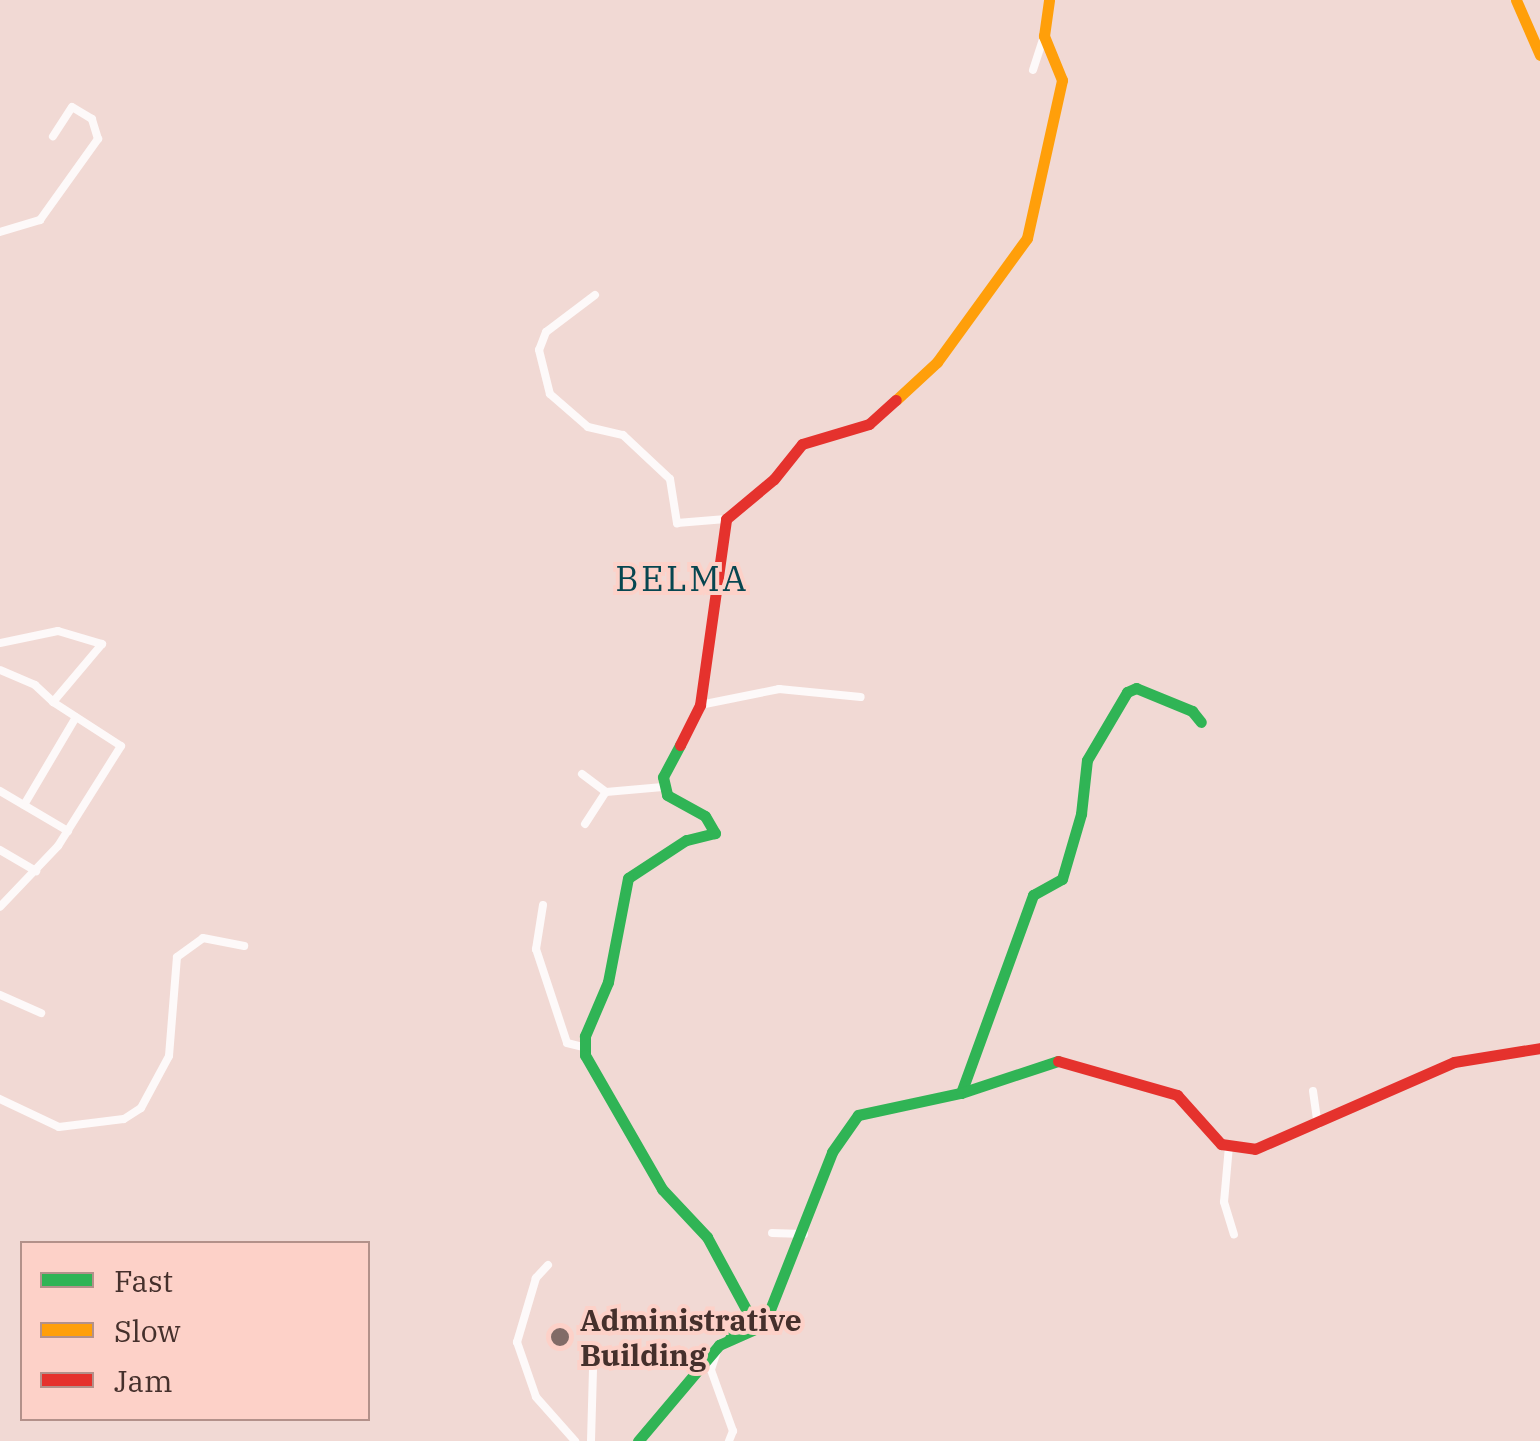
<!DOCTYPE html>
<html>
<head>
<meta charset="utf-8">
<style>
  body { margin:0 }
  #map { position:relative; width:1540px; height:1441px; overflow:hidden; background:#f1d9d4; font-family:"IBM Plex Serif",serif }
  div>[style] { position:absolute }
  .street>* { height:8px; margin:-4px; padding:0 4px; transform-origin:4px; border-radius:4px; background:#fdf9f9 }
  .fast>* { height:11px; margin:-5.5px; padding:0 5.5px; transform-origin:5.5px; border-radius:5.5px; background:#30b455 }
  .slow>* { height:11px; margin:-5.5px; padding:0 5.5px; transform-origin:5.5px; border-radius:5.5px; background:#ff9f0a }
  .jam>* { height:11px; margin:-5.5px; padding:0 5.5px; transform-origin:5.5px; border-radius:5.5px; background:#e5322d }
  .dots>* { width:28px; height:28px; translate:-50% -50%; box-sizing:border-box; border:5px solid #fdd1c8; border-radius:50% }
  span { translate:-50% -50%; white-space:nowrap; text-align:center; line-height:1.15; -webkit-text-stroke:8px #fdd1c8; paint-order:stroke }
  .poi-label { font-size:30px; color:#45302c; font-weight:700 }
  .left { translate:0 -50%; text-align:left }
  .quarter-label { font-size:35px; color:#074650; letter-spacing:2.5px }
  .legend { position:absolute; left:20px; top:1241px; width:350px; height:180px; box-sizing:border-box; background:#fdd1c8; border:2px solid #b3918a; margin:0; padding:12px 18px; list-style:none; font-size:30px; color:#45302c }
  .legend li { display:flex; align-items:center; gap:20px; height:50px }
  .legend b { width:50px; border:2px solid #b3918a }
</style>
</head>
<body>
<div id="map">
  <div class="street">
    <div style="left:1033px;top:70px;width:36px;rotate:-72deg"></div>
    <div style="left:0;top:232px;width:42px;rotate:-16.7deg"></div>
    <div style="left:40px;top:220px;width:100px;rotate:-54.4deg"></div>
    <div style="left:98px;top:139px;width:21px;rotate:-107deg"></div>
    <div style="left:92px;top:119px;width:23px;rotate:-149deg"></div>
    <div style="left:72px;top:107px;width:35px;rotate:123deg"></div>
    <div style="left:595px;top:295px;width:61px;rotate:142.9deg"></div>
    <div style="left:546px;top:332px;width:19px;rotate:111deg"></div>
    <div style="left:539px;top:350px;width:45px;rotate:76deg"></div>
    <div style="left:550px;top:394px;width:50px;rotate:41deg"></div>
    <div style="left:588px;top:427px;width:36px;rotate:13deg"></div>
    <div style="left:623px;top:435px;width:64px;rotate:43.1deg"></div>
    <div style="left:670px;top:479px;width:45px;rotate:81deg"></div>
    <div style="left:677px;top:523px;width:49px;rotate:-4.7deg"></div>
    <div style="left:0;top:643px;width:59px;rotate:-11.7deg"></div>
    <div style="left:58px;top:631px;width:46px;rotate:16.5deg"></div>
    <div style="left:102px;top:644px;width:76px;rotate:130.2deg"></div>
    <div style="left:53px;top:702px;width:81px;rotate:32.9deg"></div>
    <div style="left:121px;top:746px;width:118px;rotate:122.2deg"></div>
    <div style="left:58px;top:846px;width:84px;rotate:133.6deg"></div>
    <div style="left:0;top:670px;width:38px;rotate:23deg"></div>
    <div style="left:35px;top:685px;width:25px;rotate:43deg"></div>
    <div style="left:700px;top:705px;width:81px;rotate:-11.4deg"></div>
    <div style="left:779px;top:689px;width:82px;rotate:5.6deg"></div>
    <div style="left:582px;top:774px;width:30px;rotate:37deg"></div>
    <div style="left:0;top:791px;width:79px;rotate:30.5deg"></div>
    <div style="left:24px;top:805px;width:102px;rotate:-59.4deg"></div>
    <div style="left:585px;top:824px;width:38px;rotate:-57deg"></div>
    <div style="left:606px;top:792px;width:57px;rotate:-5deg"></div>
    <div style="left:0;top:850px;width:42px;rotate:30.3deg"></div>
    <div style="left:543px;top:905px;width:45px;rotate:99deg"></div>
    <div style="left:536px;top:949px;width:99px;rotate:71.7deg"></div>
    <div style="left:567px;top:1043px;width:16px;rotate:14deg"></div>
    <div style="left:0;top:995px;width:45px;rotate:23.7deg"></div>
    <div style="left:1313px;top:1091px;width:34px;rotate:82deg"></div>
    <div style="left:0;top:1099px;width:65px;rotate:25.4deg"></div>
    <div style="left:59px;top:1127px;width:65px;rotate:-7deg"></div>
    <div style="left:124px;top:1119px;width:20px;rotate:-33deg"></div>
    <div style="left:141px;top:1108px;width:59px;rotate:-61.7deg"></div>
    <div style="left:169px;top:1056px;width:99px;rotate:-85.4deg"></div>
    <div style="left:177px;top:957px;width:32px;rotate:-36deg"></div>
    <div style="left:203px;top:938px;width:42px;rotate:11deg"></div>
    <div style="left:1229px;top:1146px;width:56px;rotate:95.1deg"></div>
    <div style="left:1224px;top:1202px;width:34px;rotate:73deg"></div>
    <div style="left:772px;top:1233px;width:32px;rotate:2deg"></div>
    <div style="left:548px;top:1265px;width:18px;rotate:133deg"></div>
    <div style="left:536px;top:1278px;width:67px;rotate:106.5deg"></div>
    <div style="left:517px;top:1342px;width:58px;rotate:70.9deg"></div>
    <div style="left:536px;top:1397px;width:59px;rotate:48.4deg"></div>
    <div style="left:717px;top:1351px;width:20px;rotate:108deg"></div>
    <div style="left:711px;top:1370px;width:65px;rotate:70.2deg"></div>
    <div style="left:733px;top:1431px;width:11px;rotate:112deg"></div>
    <div style="left:591px;top:1441px;width:72px;rotate:-88.4deg"></div>
  </div>
  <div class="fast">
    <div style="left:680px;top:745px;width:36px;rotate:118deg"></div>
    <div style="left:663px;top:777px;width:18px;rotate:77deg"></div>
    <div style="left:667px;top:795px;width:43px;rotate:28.9deg"></div>
    <div style="left:705px;top:816px;width:20px;rotate:60deg"></div>
    <div style="left:715px;top:833px;width:30px;rotate:166deg"></div>
    <div style="left:686px;top:840px;width:69px;rotate:146.8deg"></div>
    <div style="left:628px;top:878px;width:106px;rotate:100.9deg"></div>
    <div style="left:608px;top:982px;width:59px;rotate:113.1deg"></div>
    <div style="left:585px;top:1036px;width:19px;rotate:90deg"></div>
    <div style="left:585px;top:1055px;width:155px;rotate:60.1deg"></div>
    <div style="left:662px;top:1189px;width:66px;rotate:46.8deg"></div>
    <div style="left:707px;top:1237px;width:84px;rotate:61.6deg"></div>
    <div style="left:747px;top:1311px;width:34px;rotate:122deg"></div>
    <div style="left:961px;top:1093px;width:211px;rotate:-70deg"></div>
    <div style="left:1033px;top:895px;width:33px;rotate:-29deg"></div>
    <div style="left:1062px;top:879px;width:68px;rotate:-73.7deg"></div>
    <div style="left:1081px;top:814px;width:54px;rotate:-83.7deg"></div>
    <div style="left:1087px;top:760px;width:79px;rotate:-59.5deg"></div>
    <div style="left:1127px;top:692px;width:10px;rotate:-24deg"></div>
    <div style="left:1136px;top:688px;width:61px;rotate:22.3deg"></div>
    <div style="left:1192px;top:711px;width:14px;rotate:51deg"></div>
    <div style="left:638px;top:1441px;width:126px;rotate:-49.8deg"></div>
    <div style="left:719px;top:1345px;width:49px;rotate:-24deg"></div>
    <div style="left:764px;top:1325px;width:186px;rotate:-68.5deg"></div>
    <div style="left:832px;top:1152px;width:45px;rotate:-54.9deg"></div>
    <div style="left:858px;top:1115px;width:105px;rotate:-12.1deg"></div>
    <div style="left:961px;top:1093px;width:102px;rotate:-18.3deg"></div>
  </div>
  <div class="slow">
    <div style="left:1516px;top:0;width:60px;rotate:66.4deg"></div>
    <div style="left:896px;top:400px;width:56px;rotate:-42.8deg"></div>
    <div style="left:937px;top:362px;width:153px;rotate:-54deg"></div>
    <div style="left:1027px;top:238px;width:162px;rotate:-77.5deg"></div>
    <div style="left:1062px;top:80px;width:48px;rotate:-112.2deg"></div>
    <div style="left:1044px;top:36px;width:36px;rotate:-82deg"></div>
  </div>
  <div class="jam">
    <div style="left:680px;top:745px;width:45px;rotate:-63.4deg"></div>
    <div style="left:700px;top:705px;width:188px;rotate:-82deg"></div>
    <div style="left:726px;top:519px;width:62px;rotate:-39.8deg"></div>
    <div style="left:774px;top:479px;width:45px;rotate:-51.3deg"></div>
    <div style="left:802px;top:444px;width:70px;rotate:-16.6deg"></div>
    <div style="left:869px;top:424px;width:36px;rotate:-42deg"></div>
    <div style="left:1058px;top:1061px;width:124px;rotate:15.9deg"></div>
    <div style="left:1177px;top:1095px;width:66px;rotate:48.1deg"></div>
    <div style="left:1221px;top:1144px;width:34px;rotate:8deg"></div>
    <div style="left:1255px;top:1149px;width:217px;rotate:-23.6deg"></div>
    <div style="left:1454px;top:1062px;width:87px;rotate:-9.2deg"></div>
  </div>
  <div class="dots">
    <div style="left:560px;top:1337px;background:#816b67"></div>
  </div>
  <div class="poi-label">
    <span class="left" style="left:580px;top:1337px">Administrative<br>Building</span>
  </div>
  <div class="quarter-label">
    <span style="left:682px;top:578px">BELMA</span>
  </div>
  <ul class="legend">
  <li><b style="height:12px;background:#30b455"></b>Fast</li>
  <li><b style="height:12px;background:#ff9f0a"></b>Slow</li>
  <li><b style="height:12px;background:#e5322d"></b>Jam</li>
  </ul>
</div>
</body>
</html>
